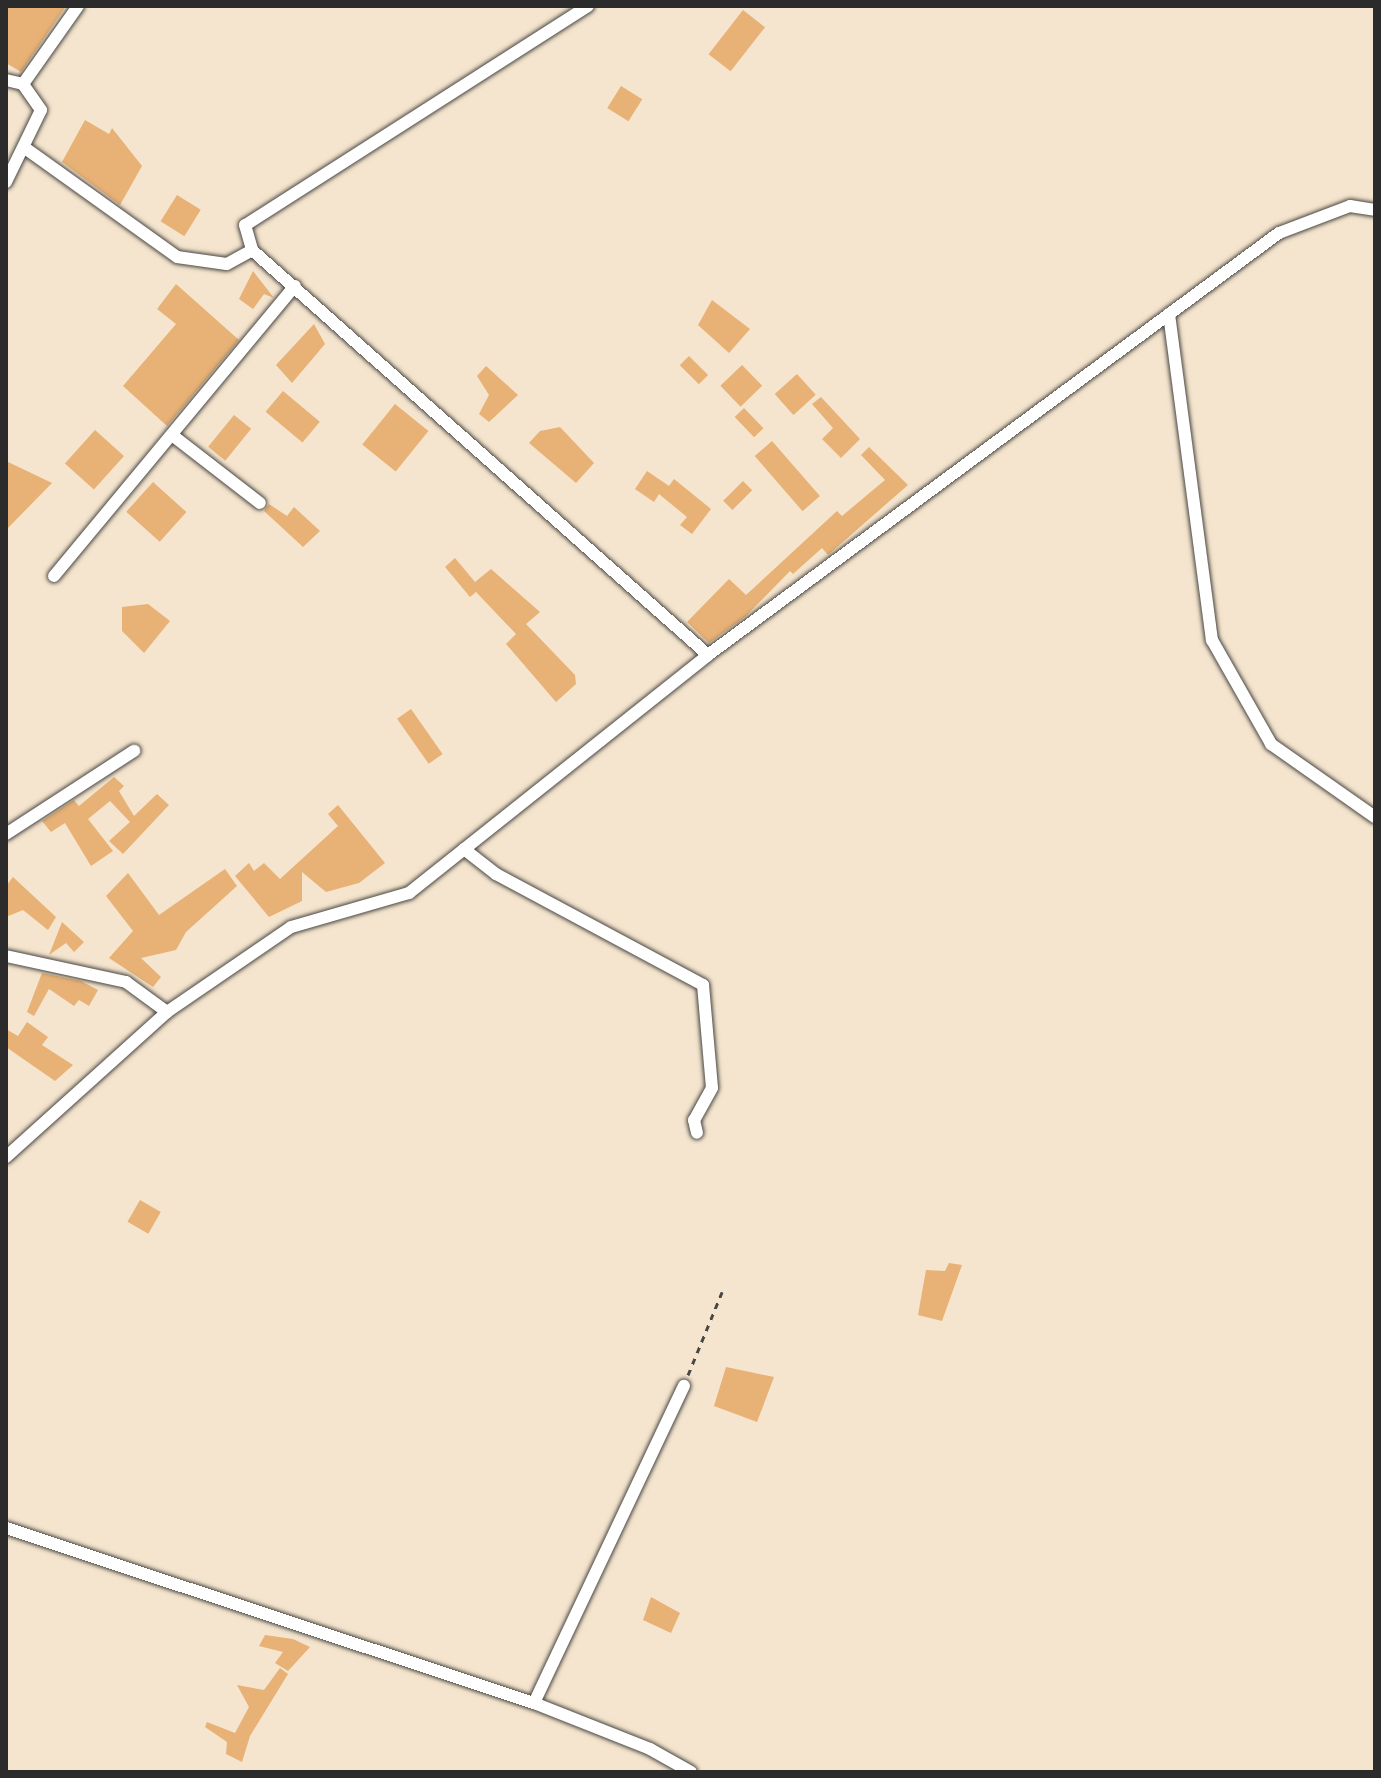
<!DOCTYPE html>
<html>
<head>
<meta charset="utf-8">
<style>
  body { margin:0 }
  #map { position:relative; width:1381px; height:1778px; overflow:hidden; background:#f5e5ce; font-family:"Indie Flower",sans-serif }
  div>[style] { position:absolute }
  .building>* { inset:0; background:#e8b175; transform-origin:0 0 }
  .path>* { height:3px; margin-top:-1.5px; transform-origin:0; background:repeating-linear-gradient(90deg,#494743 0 6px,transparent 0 12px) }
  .roads { filter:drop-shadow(0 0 2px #494743) drop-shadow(0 0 2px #494743) }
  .street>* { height:12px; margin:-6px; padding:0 6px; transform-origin:6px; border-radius:6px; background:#fff }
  span { translate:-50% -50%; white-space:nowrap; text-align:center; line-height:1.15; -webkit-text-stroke:6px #fbf7ec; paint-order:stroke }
  .frame { position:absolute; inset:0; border:8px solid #2b2b2b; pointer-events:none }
</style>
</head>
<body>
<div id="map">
  <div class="building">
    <div style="clip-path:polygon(6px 6px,66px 6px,21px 72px,6px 63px)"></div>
    <div style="left:743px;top:10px;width:28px;height:56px;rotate:38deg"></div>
    <div style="left:621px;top:86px;width:25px;height:26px;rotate:32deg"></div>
    <div style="clip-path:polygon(85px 120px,109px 134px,112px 128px,142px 166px,120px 205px,62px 162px)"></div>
    <div style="left:177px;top:195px;width:28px;height:31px;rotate:32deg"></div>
    <div style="clip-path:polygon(253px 271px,274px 298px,264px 294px,253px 309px,239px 299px)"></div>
    <div style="clip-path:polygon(176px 284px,239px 340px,167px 426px,123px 386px,176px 324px,157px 309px)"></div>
    <div style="clip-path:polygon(712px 300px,750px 329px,729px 353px,698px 325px)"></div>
    <div style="clip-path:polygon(314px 324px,325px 344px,292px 383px,276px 365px)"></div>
    <div style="left:689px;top:356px;width:27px;height:13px;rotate:45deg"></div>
    <div style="left:742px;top:365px;width:29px;height:30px;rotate:46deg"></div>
    <div style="clip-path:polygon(486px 366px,518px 395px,489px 422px,479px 414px,489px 395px,477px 376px)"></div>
    <div style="left:797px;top:374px;width:28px;height:30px;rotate:48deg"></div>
    <div style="left:283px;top:391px;width:48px;height:27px;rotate:40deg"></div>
    <div style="clip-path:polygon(821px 397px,860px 439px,841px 458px,822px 439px,833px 428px,812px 404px)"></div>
    <div style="left:395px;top:404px;width:43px;height:52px;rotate:39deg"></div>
    <div style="left:744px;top:408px;width:28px;height:13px;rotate:46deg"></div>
    <div style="left:234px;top:415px;width:22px;height:41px;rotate:39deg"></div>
    <div style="clip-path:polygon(560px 427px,594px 463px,576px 483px,529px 443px,540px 431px)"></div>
    <div style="left:95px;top:430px;width:39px;height:45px;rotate:42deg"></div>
    <div style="left:772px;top:441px;width:73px;height:23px;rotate:49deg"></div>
    <div style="clip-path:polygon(869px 447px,908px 485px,828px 555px,822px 548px,793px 574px,790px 571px,746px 616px,709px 643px,687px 622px,729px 579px,746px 595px,837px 511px,842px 516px,885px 480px,861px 455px)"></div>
    <div style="clip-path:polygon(6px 461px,52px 483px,6px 530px)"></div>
    <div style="clip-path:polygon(647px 471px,669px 486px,674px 479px,711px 509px,692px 534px,680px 525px,687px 517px,659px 494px,654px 502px,635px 489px)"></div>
    <div style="left:743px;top:481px;width:13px;height:28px;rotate:45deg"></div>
    <div style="left:153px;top:482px;width:45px;height:40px;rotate:42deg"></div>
    <div style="clip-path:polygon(269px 504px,287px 516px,294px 507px,320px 531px,303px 547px,264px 511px)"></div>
    <div style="clip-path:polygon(455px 558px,475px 582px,491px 569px,540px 612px,526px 624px,575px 675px,576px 684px,556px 702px,506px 644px,516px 634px,476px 592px,470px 597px,445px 567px)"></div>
    <div style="clip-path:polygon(148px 604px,170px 621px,144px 653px,122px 631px,122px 607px)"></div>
    <div style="left:411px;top:709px;width:55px;height:17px;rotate:55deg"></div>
    <div style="clip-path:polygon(114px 777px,124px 786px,119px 791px,134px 816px,157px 794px,169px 805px,123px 854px,109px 841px,130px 822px,110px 801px,88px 819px,113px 851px,91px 866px,65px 823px,51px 832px,42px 821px,74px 800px,79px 806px)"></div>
    <div style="clip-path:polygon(338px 805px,385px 863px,359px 883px,326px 892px,302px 872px,302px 901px,269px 917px,235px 876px,249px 863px,254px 871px,264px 863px,280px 879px,338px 826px,328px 814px)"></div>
    <div style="clip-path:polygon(225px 869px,237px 886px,186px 932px,176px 950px,141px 958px,161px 977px,153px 987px,109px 958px,133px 931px,106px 896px,128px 873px,159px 915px)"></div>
    <div style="clip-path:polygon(13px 877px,56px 917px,48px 930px,23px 910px,6px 917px,6px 886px)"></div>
    <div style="clip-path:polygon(62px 922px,84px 942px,74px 952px,66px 943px,49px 955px)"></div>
    <div style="clip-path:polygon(42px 973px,81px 981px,98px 990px,89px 1006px,79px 1000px,74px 1006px,49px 989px,34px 1016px,27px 1012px)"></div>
    <div style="clip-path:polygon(27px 1022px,48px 1037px,42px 1045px,73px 1065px,55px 1081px,6px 1047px,6px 1029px,18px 1036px)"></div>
    <div style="left:140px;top:1200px;width:24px;height:25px;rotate:30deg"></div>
    <div style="clip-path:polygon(949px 1263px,962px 1265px,942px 1321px,918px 1315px,926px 1270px,945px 1271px)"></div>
    <div style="clip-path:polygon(726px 1367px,774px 1377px,757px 1422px,714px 1406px)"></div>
    <div style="clip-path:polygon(651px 1597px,680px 1613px,671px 1633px,643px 1620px)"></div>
    <div style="clip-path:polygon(265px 1635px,293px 1639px,310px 1647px,288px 1671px,275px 1663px,283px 1652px,259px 1646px)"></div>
    <div style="clip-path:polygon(280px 1668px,288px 1674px,250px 1736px,242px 1762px,226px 1754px,227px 1742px,205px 1727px,207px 1722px,235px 1733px,249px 1707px,237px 1685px,264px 1690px)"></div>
  </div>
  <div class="path">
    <div style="left:688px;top:1375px;width:90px;rotate:-67.7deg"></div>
  </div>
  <div class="roads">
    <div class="street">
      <div style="left:588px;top:6px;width:407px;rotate:147.4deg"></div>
      <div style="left:245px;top:225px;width:26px;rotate:74deg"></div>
      <div style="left:252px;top:250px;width:610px;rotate:41.61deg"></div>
      <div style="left:6px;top:80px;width:17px;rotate:13deg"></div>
      <div style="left:23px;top:84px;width:95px;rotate:-54.8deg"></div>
      <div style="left:25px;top:148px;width:187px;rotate:35.6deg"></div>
      <div style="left:177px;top:257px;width:50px;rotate:8deg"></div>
      <div style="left:227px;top:264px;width:29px;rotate:-29deg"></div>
      <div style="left:6px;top:182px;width:80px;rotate:-64.1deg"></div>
      <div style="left:41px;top:110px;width:32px;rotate:-125deg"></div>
      <div style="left:1169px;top:314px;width:329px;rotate:82.5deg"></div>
      <div style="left:1212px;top:640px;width:120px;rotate:60.4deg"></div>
      <div style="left:1271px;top:744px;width:127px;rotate:35.1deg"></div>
      <div style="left:172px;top:435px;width:111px;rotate:37.7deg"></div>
      <div style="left:54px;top:576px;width:377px;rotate:-50.3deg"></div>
      <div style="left:6px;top:834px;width:153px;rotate:-33deg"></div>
      <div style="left:464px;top:849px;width:41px;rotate:38deg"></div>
      <div style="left:496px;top:874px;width:235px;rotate:28.2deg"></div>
      <div style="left:703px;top:985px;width:103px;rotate:85deg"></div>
      <div style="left:712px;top:1088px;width:37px;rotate:119deg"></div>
      <div style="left:694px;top:1120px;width:13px;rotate:77deg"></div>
      <div style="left:6px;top:956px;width:123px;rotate:12.2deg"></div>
      <div style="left:126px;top:982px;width:51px;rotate:36.2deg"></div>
      <div style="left:6px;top:1157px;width:217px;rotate:-42deg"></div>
      <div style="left:167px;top:1012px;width:150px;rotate:-34.4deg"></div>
      <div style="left:291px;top:927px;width:123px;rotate:-16.1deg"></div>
      <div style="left:409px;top:893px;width:382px;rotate:-38.5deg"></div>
      <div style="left:708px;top:655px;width:710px;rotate:-36.47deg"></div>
      <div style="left:1279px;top:233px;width:76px;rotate:-20.8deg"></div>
      <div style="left:1350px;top:206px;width:25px;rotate:9deg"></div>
      <div style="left:6px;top:1528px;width:556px;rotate:18.34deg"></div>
      <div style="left:534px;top:1703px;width:125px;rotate:21.6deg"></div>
      <div style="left:650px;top:1749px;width:47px;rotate:29.3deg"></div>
      <div style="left:534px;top:1703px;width:351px;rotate:-64.7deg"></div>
    </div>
  </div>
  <div class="frame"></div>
</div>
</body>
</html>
